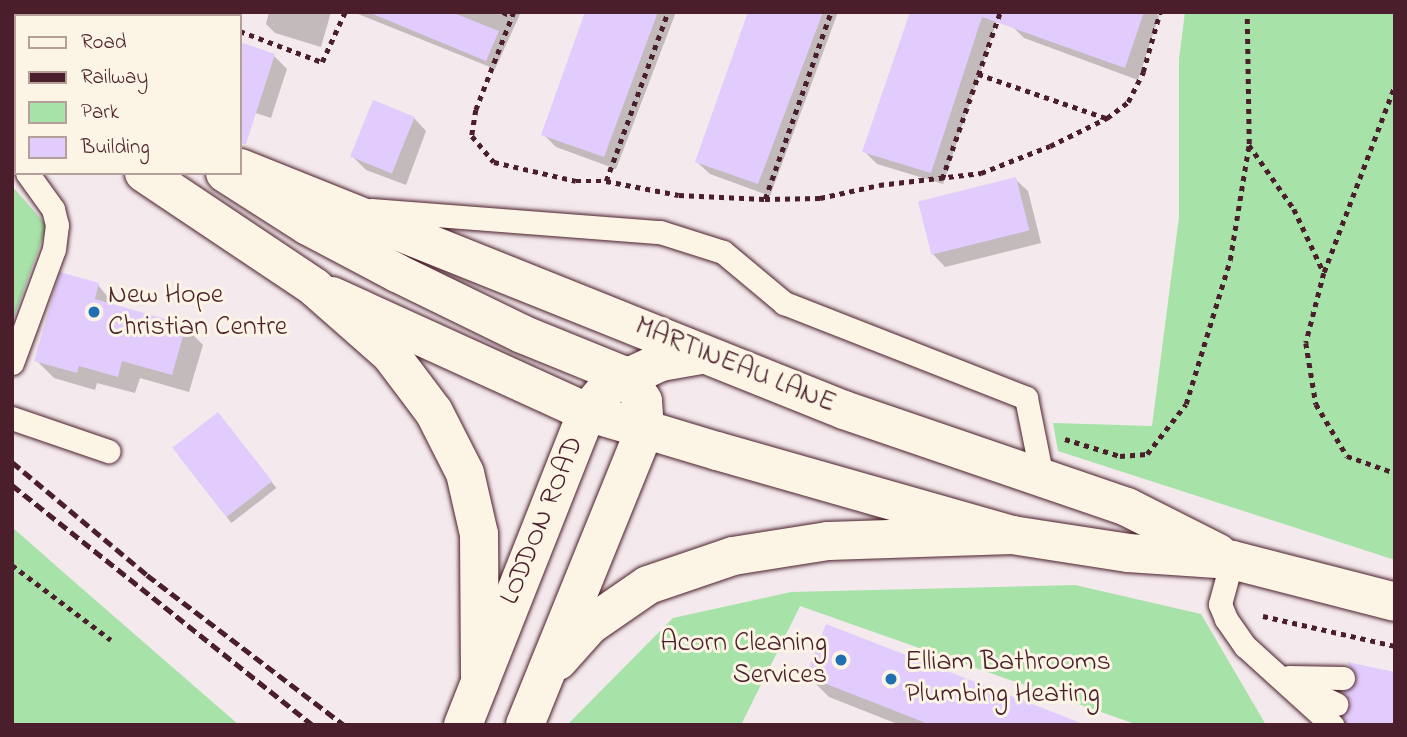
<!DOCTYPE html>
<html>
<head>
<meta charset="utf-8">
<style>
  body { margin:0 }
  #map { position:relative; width:1407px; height:737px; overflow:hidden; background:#f4e9ec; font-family:"Indie Flower",sans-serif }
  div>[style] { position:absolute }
  .green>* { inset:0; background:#a7e2a8 }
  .shadow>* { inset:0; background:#0003; transform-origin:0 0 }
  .building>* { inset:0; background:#e2ccfd; transform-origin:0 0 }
  .path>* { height:4.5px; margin-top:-2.25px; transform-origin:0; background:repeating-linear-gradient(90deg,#4a1f2b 0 5px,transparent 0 10px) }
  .roads { filter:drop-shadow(0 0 2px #4a1f2b) drop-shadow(0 0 2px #4a1f2b) }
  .lane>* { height:23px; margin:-11.5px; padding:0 11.5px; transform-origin:11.5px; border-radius:11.5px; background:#fcf5e5 }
  .street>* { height:38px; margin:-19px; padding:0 19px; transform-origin:19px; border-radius:19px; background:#fcf5e5 }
  .primary>* { height:38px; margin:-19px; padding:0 19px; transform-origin:19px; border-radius:19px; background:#fcf5e5 }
  .highway>* { height:38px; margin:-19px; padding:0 19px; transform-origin:19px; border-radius:19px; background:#fcf5e5 }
  .rail>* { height:5px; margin-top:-2.5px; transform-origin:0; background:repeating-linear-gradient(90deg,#4a1f2b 0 10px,transparent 0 15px) }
  .dots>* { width:19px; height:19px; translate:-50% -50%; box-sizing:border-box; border:4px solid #fcf5e5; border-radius:50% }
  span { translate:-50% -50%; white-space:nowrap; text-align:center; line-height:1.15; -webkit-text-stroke:6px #fcf5e5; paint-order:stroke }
  .poi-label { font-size:28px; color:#4a1f2b }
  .left { translate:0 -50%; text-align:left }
  .right { translate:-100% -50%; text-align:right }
  .street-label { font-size:28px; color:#4a1f2b }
  .frame { position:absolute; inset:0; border:14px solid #4a1f2b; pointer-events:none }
  .legend { position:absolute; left:14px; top:14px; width:228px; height:161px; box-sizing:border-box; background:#fcf5e5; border:2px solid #b59f9b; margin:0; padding:9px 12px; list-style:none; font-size:21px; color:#4a1f2b }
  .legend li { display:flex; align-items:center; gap:14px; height:35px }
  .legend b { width:35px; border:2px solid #b59f9b }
</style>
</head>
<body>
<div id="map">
  <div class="green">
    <div style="clip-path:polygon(1185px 12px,1395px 12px,1395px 560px,1058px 451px,1053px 423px,1152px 426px,1179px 217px,1179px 59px)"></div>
    <div style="clip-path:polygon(12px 186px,47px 226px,12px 322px)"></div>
    <div style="clip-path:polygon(12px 527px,71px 579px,239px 725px,12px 725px)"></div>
    <div style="clip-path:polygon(1075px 585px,1201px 614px,1266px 725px,1138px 725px,800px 606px,741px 725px,567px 725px,673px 618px,791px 592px)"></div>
  </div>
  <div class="shadow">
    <div style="clip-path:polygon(269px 12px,331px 12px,321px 47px,275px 33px,266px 24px)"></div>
    <div style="clip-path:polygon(353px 12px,521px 12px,495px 69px)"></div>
    <div style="clip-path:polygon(587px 12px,676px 12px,616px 169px,556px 147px,543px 134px)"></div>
    <div style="clip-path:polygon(749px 12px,838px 12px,770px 196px,710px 174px,697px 162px)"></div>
    <div style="clip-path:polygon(912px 12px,999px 15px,943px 184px,877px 164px,864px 151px)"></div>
    <div style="clip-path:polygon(1016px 12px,1155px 12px,1159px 16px,1138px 80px,1024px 38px,1011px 25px)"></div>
    <div style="clip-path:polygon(240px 44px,274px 56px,287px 69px,271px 118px,240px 108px)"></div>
    <div style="clip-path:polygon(414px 118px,426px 131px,406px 185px,366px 170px,353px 157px)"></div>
    <div style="clip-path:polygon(1015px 179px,1028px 191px,1041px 243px,945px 267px,933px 254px)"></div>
    <div style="clip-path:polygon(98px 285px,115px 306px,185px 327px,203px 345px,189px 392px,140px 378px,135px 393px,97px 383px,95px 390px,54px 378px,36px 360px)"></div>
    <div style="left:224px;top:421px;width:85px;height:57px;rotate:52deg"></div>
    <div style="clip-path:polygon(827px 626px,1082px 725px,900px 725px,829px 697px,808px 676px)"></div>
  </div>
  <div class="building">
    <div style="clip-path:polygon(368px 12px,451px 12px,499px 31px,486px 61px)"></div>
    <div style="clip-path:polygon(585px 12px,658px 12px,604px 157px,541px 135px)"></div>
    <div style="clip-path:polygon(748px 12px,823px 12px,758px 184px,695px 162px)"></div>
    <div style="clip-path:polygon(910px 12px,1144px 12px,1125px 68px,982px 17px,931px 173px,862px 152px)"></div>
    <div style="clip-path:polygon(240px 42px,275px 54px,246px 144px,240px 143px)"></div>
    <div style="left:373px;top:100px;width:45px;height:61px;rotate:22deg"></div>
    <div style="left:1016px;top:177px;width:55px;height:101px;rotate:76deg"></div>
    <div style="clip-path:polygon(60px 272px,99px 283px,95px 299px,186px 325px,172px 375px,122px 361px,118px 377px,79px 366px,77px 373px,34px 361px)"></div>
    <div style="left:218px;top:412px;width:88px;height:58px;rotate:52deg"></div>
    <div style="clip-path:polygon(826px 624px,1081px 723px,1080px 725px,931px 725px,806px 676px)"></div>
    <div style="clip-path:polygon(1347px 662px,1395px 672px,1395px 725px,1346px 725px,1343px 716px,1351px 703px,1344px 692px,1357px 679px)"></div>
  </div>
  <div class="path">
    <div style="left:189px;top:12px;width:10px;rotate:24deg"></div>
    <div style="left:503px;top:12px;width:10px;rotate:24deg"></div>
    <div style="left:514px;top:12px;width:105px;rotate:111.2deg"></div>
    <div style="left:476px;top:110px;width:26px;rotate:99deg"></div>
    <div style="left:472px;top:136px;width:34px;rotate:50deg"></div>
    <div style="left:494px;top:162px;width:84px;rotate:13deg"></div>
    <div style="left:576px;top:181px;width:30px"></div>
    <div style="left:606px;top:181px;width:74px;rotate:10.9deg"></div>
    <div style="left:679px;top:195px;width:86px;rotate:2.7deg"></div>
    <div style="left:765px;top:199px;width:55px;rotate:-1deg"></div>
    <div style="left:820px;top:198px;width:60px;rotate:-12.4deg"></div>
    <div style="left:879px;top:185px;width:103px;rotate:-6.7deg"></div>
    <div style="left:981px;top:173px;width:74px;rotate:-21.4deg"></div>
    <div style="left:1050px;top:146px;width:64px;rotate:-26.2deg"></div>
    <div style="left:1107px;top:118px;width:26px;rotate:-37deg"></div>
    <div style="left:1128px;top:102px;width:34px;rotate:-63deg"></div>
    <div style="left:1143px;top:72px;width:62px;rotate:-74.2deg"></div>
    <div style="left:240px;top:31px;width:88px;rotate:20.7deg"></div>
    <div style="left:322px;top:62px;width:55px;rotate:-65.3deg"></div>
    <div style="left:978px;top:74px;width:135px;rotate:19deg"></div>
    <div style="left:1249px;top:145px;width:78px;rotate:54.9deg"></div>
    <div style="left:1294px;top:209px;width:71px;rotate:64.9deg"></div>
    <div style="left:1324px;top:273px;width:72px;rotate:104.4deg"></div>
    <div style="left:1306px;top:343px;width:62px;rotate:80.7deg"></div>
    <div style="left:1316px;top:404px;width:61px;rotate:59.2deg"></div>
    <div style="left:1347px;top:456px;width:51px;rotate:19.5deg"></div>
    <div style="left:942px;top:179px;width:177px;rotate:-70.8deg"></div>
    <div style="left:606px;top:181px;width:180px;rotate:-69.9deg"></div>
    <div style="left:765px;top:199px;width:198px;rotate:-70.6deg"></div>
    <div style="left:1324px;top:272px;width:200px;rotate:-69.2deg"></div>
    <div style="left:1065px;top:439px;width:58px;rotate:17.2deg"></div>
    <div style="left:1120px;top:456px;width:27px;rotate:-4deg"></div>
    <div style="left:1147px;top:454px;width:63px;rotate:-52deg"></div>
    <div style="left:1186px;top:404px;width:151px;rotate:-73deg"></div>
    <div style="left:1230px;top:260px;width:118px;rotate:-80.7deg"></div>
    <div style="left:1249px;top:144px;width:132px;rotate:-90.9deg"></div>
    <div style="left:12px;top:565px;width:124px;rotate:37.1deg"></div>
    <div style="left:1263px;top:616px;width:135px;rotate:12.8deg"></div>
  </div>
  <div class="roads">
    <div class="lane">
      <div style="left:12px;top:156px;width:6px;rotate:45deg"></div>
      <div style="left:371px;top:210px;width:290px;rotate:4.4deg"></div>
      <div style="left:660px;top:232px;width:66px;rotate:17.6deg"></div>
      <div style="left:723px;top:252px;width:80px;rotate:39.9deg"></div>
      <div style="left:784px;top:303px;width:260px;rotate:21.4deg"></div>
      <div style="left:1026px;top:398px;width:86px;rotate:78.6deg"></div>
      <div style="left:12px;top:363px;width:121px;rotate:-69.8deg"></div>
      <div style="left:54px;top:249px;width:24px;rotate:-83deg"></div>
      <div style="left:57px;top:225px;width:16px;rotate:-104deg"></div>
      <div style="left:53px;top:209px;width:44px;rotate:-125.8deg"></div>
      <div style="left:12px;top:418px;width:102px;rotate:19deg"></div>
      <div style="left:1232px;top:560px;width:46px;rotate:105.3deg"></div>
      <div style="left:1220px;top:604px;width:16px;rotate:68deg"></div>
      <div style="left:1226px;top:619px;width:33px;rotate:55deg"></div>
      <div style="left:1245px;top:646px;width:118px;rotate:42.2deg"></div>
      <div style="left:1289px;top:677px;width:54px;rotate:1.1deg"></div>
      <div style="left:1302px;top:688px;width:38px;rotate:25deg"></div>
    </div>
    <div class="street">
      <div style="left:138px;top:16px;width:4px;rotate:-63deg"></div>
    </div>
    <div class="primary">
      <div style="left:240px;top:168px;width:651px;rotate:21.83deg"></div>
      <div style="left:844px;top:410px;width:299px;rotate:18.9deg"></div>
      <div style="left:1127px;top:507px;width:102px;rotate:26.8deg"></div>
      <div style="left:332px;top:296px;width:280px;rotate:24.5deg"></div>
      <div style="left:587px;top:412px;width:136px;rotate:16.7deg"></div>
      <div style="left:717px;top:451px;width:307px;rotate:15.9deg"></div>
      <div style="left:1012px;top:535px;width:117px;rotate:8.8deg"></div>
      <div style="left:1128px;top:553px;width:104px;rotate:3.9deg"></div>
      <div style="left:1232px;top:560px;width:168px;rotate:14.4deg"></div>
    </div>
    <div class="highway">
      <div style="left:18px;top:12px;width:6px;rotate:45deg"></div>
      <div style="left:12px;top:57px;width:5px;rotate:37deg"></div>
      <div style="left:144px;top:173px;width:205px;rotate:33.8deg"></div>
      <div style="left:314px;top:287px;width:103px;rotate:41.4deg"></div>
      <div style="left:391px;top:355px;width:71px;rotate:53deg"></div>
      <div style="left:434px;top:412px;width:68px;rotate:63.1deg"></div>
      <div style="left:465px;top:473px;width:63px;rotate:77.1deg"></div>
      <div style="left:479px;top:534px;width:148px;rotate:89.6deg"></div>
      <div style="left:225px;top:173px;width:98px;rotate:32.6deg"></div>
      <div style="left:308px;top:226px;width:101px;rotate:27.8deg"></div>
      <div style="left:397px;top:273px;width:139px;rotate:26deg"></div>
      <div style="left:522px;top:334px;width:114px;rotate:22.1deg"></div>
      <div style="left:628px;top:377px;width:28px;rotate:58deg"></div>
      <div style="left:643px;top:401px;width:28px;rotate:86deg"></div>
      <div style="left:645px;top:429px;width:319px;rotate:112.1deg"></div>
      <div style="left:558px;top:661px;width:48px;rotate:-48.4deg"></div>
      <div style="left:590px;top:625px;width:70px;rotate:-34.6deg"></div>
      <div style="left:648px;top:585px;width:90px;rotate:-18.8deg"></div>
      <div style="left:733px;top:556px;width:96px;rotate:-9deg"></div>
      <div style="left:828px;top:541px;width:184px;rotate:-1.9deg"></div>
      <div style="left:463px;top:725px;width:337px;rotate:-68.4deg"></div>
      <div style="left:587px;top:412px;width:34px;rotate:-50deg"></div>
      <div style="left:609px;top:386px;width:57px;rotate:-24.8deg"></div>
      <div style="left:661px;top:362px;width:40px;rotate:-10deg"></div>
    </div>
  </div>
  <div class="rail">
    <div style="left:12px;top:462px;width:176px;rotate:39.9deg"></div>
    <div style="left:147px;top:575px;width:248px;rotate:37.3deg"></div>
    <div style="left:12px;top:485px;width:385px;rotate:38.6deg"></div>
  </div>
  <div class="dots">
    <div style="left:94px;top:312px;background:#1f6fb2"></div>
    <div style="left:841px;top:660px;background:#1f6fb2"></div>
    <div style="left:891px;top:679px;background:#1f6fb2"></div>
  </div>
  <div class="poi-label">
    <span class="left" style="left:108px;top:312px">New Hope<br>Christian Centre</span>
    <span class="right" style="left:827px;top:660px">Acorn Cleaning<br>Services</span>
    <span class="left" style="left:905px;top:679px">Elliam Bathrooms<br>Plumbing Heating</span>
  </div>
  <div class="street-label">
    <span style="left:735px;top:366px;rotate:22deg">MARTINEAU LANE</span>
    <span style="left:543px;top:521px;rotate:-68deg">LODDON ROAD</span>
  </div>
  <div class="frame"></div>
  <ul class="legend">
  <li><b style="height:9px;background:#fcf5e5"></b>Road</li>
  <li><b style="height:9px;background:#4a1f2b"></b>Railway</li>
  <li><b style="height:19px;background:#a7e2a8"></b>Park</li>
  <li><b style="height:19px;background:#e2ccfd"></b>Building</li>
  </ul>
</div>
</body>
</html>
